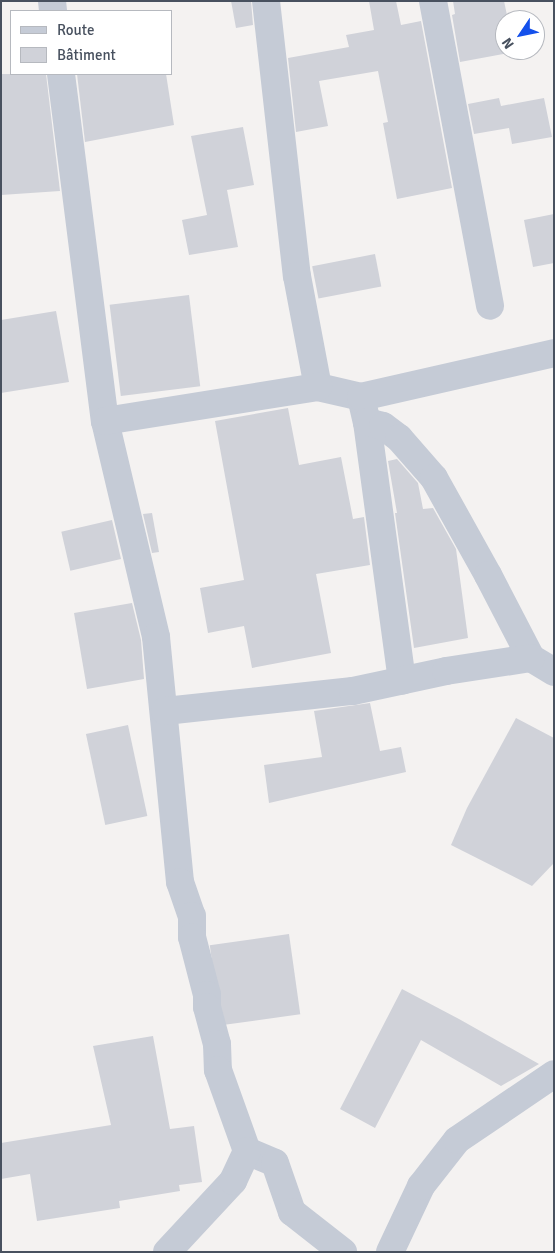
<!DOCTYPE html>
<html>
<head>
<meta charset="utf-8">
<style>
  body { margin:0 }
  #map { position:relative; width:555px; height:1253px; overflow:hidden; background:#f4f2f1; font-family:Signika,sans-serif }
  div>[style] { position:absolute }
  .building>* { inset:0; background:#d0d2d9; transform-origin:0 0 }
  .street>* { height:28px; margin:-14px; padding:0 14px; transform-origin:14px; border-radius:14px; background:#c5cbd6 }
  span { translate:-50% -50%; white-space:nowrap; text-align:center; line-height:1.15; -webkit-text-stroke:4px #fff; paint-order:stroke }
  .frame { position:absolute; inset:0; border:2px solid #48515f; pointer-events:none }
  .legend { position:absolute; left:10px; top:10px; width:162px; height:65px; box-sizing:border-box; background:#fff; border:1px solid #b6b9bf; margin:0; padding:6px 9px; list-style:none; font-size:15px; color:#48515f }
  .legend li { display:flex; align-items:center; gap:10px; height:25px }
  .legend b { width:25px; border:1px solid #b6b9bf }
  .north { position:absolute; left:495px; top:10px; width:50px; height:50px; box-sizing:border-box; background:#fff; border:1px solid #b6b9bf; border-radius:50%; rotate:236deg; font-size:14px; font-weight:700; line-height:20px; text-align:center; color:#48515f }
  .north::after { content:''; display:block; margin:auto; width:18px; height:22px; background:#1450eb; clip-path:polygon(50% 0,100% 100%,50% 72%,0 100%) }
</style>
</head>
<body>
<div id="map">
  <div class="building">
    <div style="clip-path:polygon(231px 1px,251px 1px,253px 25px,236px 28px)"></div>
    <div style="clip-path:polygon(369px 1px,396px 1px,401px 25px,421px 21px,452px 188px,397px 199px,383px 123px,388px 122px,378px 71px,319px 81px,328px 126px,296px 132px,288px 58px,349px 47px,346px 35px,374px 30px)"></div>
    <div style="clip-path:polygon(453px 1px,504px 1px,508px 20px,505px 20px,505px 50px,514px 52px,460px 62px,452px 15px,455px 14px)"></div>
    <div style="clip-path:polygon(1px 74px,46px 74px,60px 191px,1px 195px)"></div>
    <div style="clip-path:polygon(77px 74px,166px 74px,174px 125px,85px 142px)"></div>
    <div style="clip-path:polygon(499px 98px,501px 106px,544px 98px,552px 137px,512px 144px,509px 128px,474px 134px,468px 104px)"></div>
    <div style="clip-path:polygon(243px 127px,254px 185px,227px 190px,238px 247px,189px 255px,182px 220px,207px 215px,191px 136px)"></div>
    <div style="clip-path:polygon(554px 214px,554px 263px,533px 267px,524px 220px)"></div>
    <div style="left:375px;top:254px;width:33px;height:64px;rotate:79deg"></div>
    <div style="left:189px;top:295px;width:92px;height:80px;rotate:83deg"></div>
    <div style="clip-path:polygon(56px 311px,69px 382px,1px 393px,1px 320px)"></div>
    <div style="clip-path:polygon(288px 408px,299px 465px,341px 457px,353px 519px,364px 517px,370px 565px,316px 574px,331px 653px,252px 668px,244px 626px,208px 633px,200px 588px,244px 580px,215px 421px)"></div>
    <div style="clip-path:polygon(397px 459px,418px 483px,423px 509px,433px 508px,456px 549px,468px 638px,414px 648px,395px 513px,397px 513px,388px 461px)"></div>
    <div style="clip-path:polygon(152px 513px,159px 552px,152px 553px,143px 514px)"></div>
    <div style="left:112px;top:520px;width:40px;height:52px;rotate:77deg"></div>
    <div style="clip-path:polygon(132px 603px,141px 640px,144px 679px,87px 689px,74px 613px)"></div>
    <div style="clip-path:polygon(370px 703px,380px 751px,401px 747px,406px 772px,269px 803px,264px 765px,322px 757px,314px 711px)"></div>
    <div style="clip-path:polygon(516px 718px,554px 738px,554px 863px,532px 886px,451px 845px,467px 808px)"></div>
    <div style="left:128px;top:725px;width:93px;height:43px;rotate:78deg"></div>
    <div style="left:289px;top:934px;width:81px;height:80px;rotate:82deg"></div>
    <div style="clip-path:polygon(402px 989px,459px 1019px,539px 1064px,501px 1086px,421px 1040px,375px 1128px,340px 1109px)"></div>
    <div style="clip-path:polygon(153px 1036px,170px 1129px,194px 1126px,202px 1182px,179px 1185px,180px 1191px,119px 1201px,120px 1208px,37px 1221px,30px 1174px,1px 1179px,1px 1143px,111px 1125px,93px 1046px)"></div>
  </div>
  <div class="street">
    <div style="left:52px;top:1px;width:10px;rotate:84deg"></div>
    <div style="left:266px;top:1px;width:277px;rotate:83.6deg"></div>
    <div style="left:297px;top:276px;width:113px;rotate:79.3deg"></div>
    <div style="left:318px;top:387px;width:44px;rotate:13.1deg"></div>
    <div style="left:361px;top:397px;width:26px;rotate:77deg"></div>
    <div style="left:367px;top:422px;width:261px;rotate:82.3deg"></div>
    <div style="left:433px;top:1px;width:310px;rotate:79.4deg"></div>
    <div style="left:61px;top:74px;width:350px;rotate:82.8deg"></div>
    <div style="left:105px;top:421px;width:222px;rotate:76.7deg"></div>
    <div style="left:156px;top:637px;width:246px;rotate:84.4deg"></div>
    <div style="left:180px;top:882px;width:36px;rotate:71deg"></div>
    <div style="left:192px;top:916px;width:21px;rotate:90deg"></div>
    <div style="left:192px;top:937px;width:60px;rotate:75.5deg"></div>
    <div style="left:207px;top:995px;width:12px;rotate:90deg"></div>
    <div style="left:207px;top:1007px;width:38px;rotate:75deg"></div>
    <div style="left:217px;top:1044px;width:26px;rotate:88deg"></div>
    <div style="left:218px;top:1070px;width:86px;rotate:70.3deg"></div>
    <div style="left:247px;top:1151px;width:30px;rotate:23deg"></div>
    <div style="left:275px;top:1163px;width:52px;rotate:70.9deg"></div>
    <div style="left:292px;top:1212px;width:65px;rotate:38.1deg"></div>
    <div style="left:361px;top:397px;width:198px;rotate:-12.8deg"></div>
    <div style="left:105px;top:421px;width:216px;rotate:-9.1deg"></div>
    <div style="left:367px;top:422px;width:16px;rotate:14deg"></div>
    <div style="left:383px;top:426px;width:20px;rotate:37deg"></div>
    <div style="left:399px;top:438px;width:53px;rotate:48.8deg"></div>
    <div style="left:434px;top:478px;width:111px;rotate:60.9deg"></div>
    <div style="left:488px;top:575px;width:93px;rotate:62.6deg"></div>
    <div style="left:531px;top:658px;width:27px;rotate:31deg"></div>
    <div style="left:165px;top:711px;width:189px;rotate:-6.1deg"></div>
    <div style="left:353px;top:691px;width:95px;rotate:-12.1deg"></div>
    <div style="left:446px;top:671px;width:86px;rotate:-8.7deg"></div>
    <div style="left:167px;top:1252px;width:97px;rotate:-47.1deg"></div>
    <div style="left:233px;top:1181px;width:33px;rotate:-65deg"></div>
    <div style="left:390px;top:1252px;width:73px;rotate:-64.8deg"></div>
    <div style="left:421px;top:1186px;width:58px;rotate:-52deg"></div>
    <div style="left:457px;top:1140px;width:117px;rotate:-34.2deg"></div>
  </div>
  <div class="frame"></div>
  <ul class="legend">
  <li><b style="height:6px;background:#c5cbd6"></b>Route</li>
  <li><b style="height:14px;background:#d0d2d9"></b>Bâtiment</li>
  </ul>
  <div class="north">N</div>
</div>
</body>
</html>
